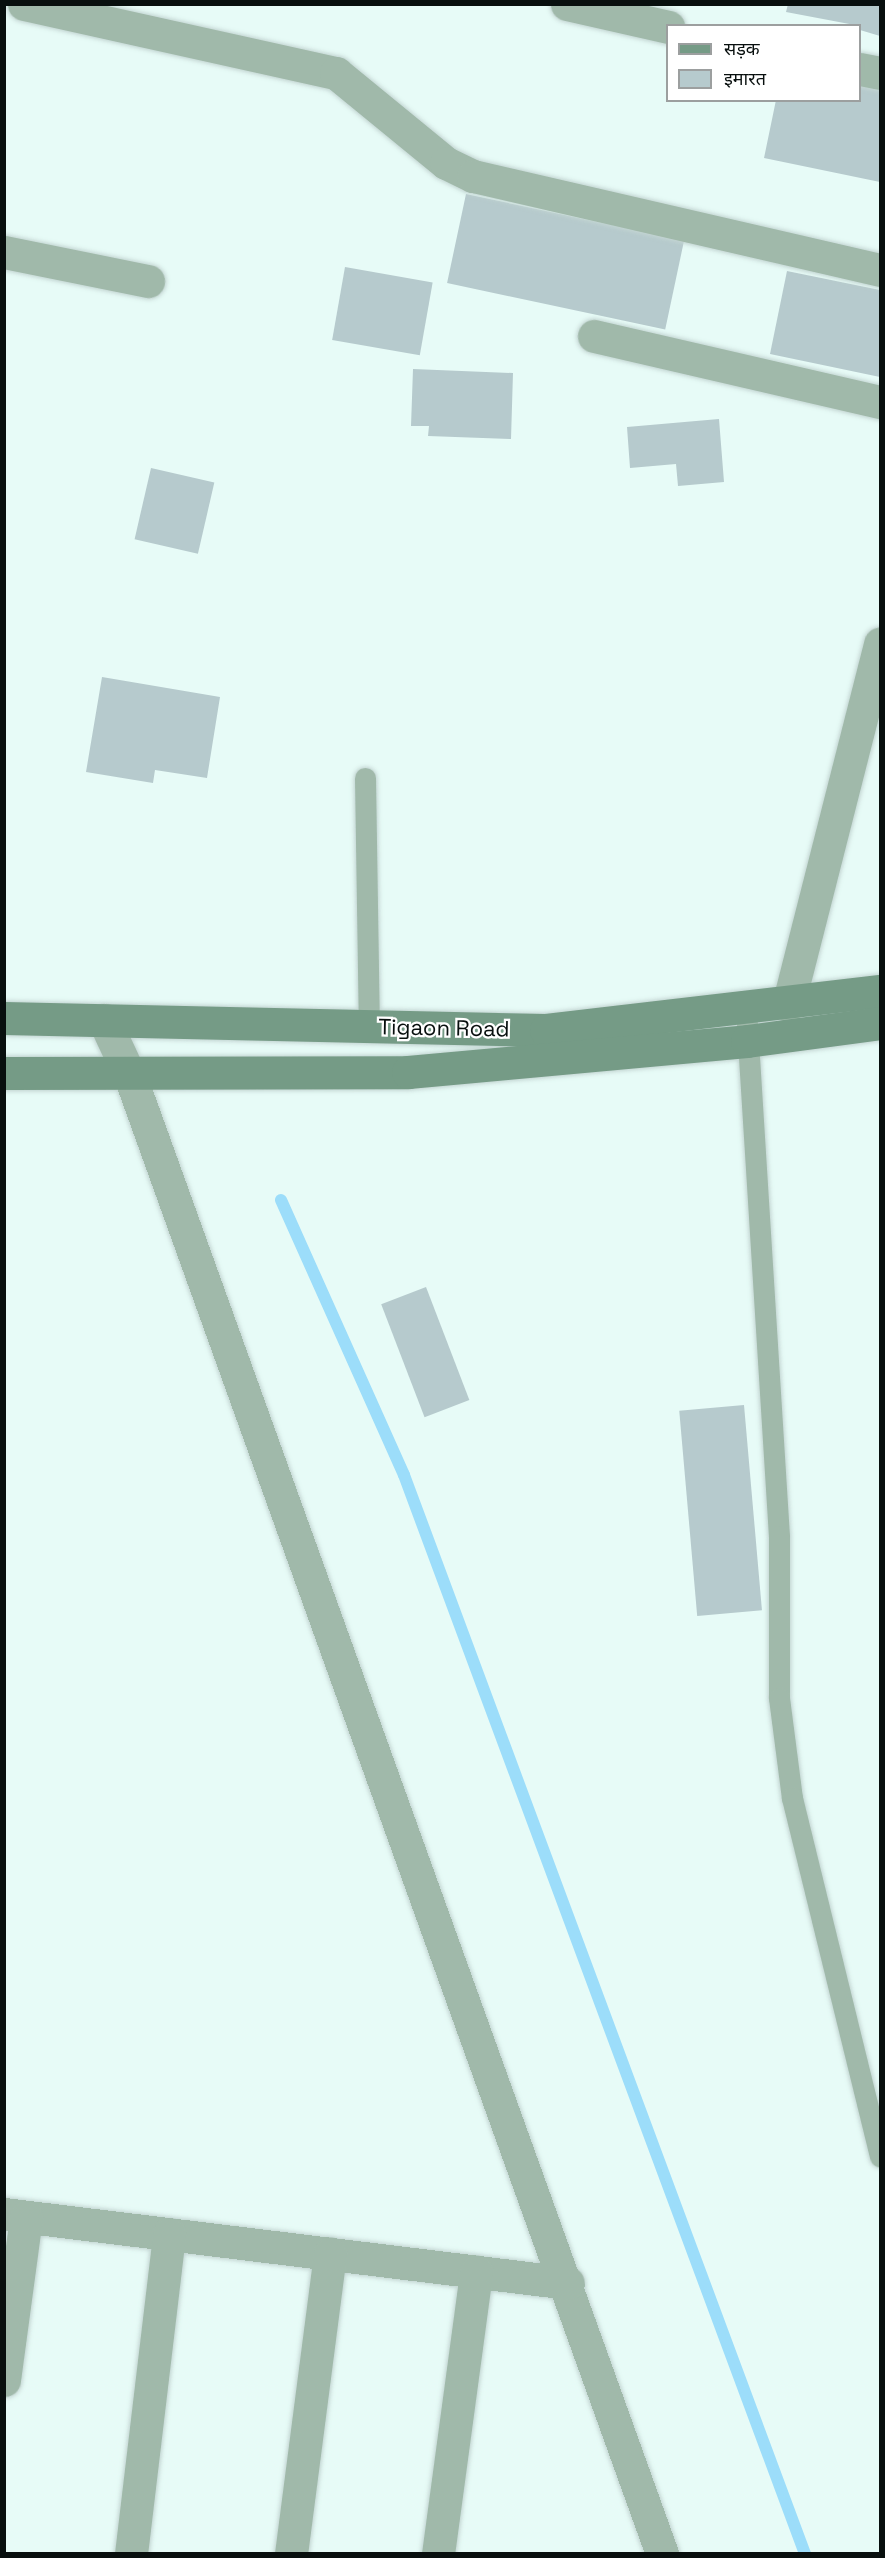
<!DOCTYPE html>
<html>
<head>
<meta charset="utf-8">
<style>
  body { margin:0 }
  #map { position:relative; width:885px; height:2558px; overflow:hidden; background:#e7fbf7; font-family:"Space Grotesk","Noto Sans Devanagari",sans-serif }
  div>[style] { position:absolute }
  .stream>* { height:12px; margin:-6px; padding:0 6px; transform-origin:6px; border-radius:6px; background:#9cddfa }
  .building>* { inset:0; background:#b6cacd; transform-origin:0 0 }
  .roads { filter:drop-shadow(0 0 2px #c3d5d2) drop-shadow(0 0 2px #c3d5d2) }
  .lane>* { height:21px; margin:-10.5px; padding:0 10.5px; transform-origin:10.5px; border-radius:10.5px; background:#a0b9aa }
  .street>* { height:33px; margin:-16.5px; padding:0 16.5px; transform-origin:16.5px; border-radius:16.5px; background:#a0b9aa }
  .secondary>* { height:33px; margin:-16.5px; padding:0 16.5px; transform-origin:16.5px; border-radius:16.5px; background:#759b86 }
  span { translate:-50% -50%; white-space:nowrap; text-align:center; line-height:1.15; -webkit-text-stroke:4.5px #fff; paint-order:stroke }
  .street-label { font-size:22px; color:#080f0e }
  .frame { position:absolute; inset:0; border:6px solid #080f0e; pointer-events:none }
  .legend { position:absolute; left:666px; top:24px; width:195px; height:78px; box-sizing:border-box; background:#fff; border:2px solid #9c9f9f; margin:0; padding:8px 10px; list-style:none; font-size:18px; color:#080f0e }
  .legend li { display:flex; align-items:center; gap:12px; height:30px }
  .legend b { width:30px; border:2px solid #9c9f9f }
</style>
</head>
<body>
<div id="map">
  <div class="stream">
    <div style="left:281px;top:1200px;width:301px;rotate:65.9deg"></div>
    <div style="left:404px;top:1475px;width:1151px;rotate:69.61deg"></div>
  </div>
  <div class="building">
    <div style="clip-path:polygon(788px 4px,880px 4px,880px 36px,860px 30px,860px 26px,786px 12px)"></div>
    <div style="clip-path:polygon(860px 81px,880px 85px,880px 182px,764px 158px,776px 100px,860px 100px)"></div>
    <div style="left:466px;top:194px;width:223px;height:91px;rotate:12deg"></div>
    <div style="left:345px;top:267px;width:89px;height:74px;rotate:10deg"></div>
    <div style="clip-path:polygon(787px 271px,880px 290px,880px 377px,770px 354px)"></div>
    <div style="clip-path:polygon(413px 369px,513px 373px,511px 439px,428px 436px,429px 426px,411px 426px)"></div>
    <div style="clip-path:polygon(719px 419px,724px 482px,678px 486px,676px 464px,630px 468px,627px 427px)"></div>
    <div style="left:151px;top:468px;width:65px;height:73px;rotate:13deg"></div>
    <div style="clip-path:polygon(102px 677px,220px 697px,207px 778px,155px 770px,153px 783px,86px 772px)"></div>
    <div style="left:426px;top:1287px;width:121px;height:48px;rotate:69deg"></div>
    <div style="left:744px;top:1405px;width:206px;height:65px;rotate:85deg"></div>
  </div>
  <div class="roads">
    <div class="lane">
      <div style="left:365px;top:778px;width:248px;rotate:89.1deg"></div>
      <div style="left:746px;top:1009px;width:528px;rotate:86.42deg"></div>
      <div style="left:779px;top:1536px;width:162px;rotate:90deg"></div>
      <div style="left:779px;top:1698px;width:101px;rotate:82.6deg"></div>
      <div style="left:792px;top:1798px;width:369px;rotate:76.2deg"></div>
    </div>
    <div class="street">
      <div style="left:24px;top:4px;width:320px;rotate:12.5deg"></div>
      <div style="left:336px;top:73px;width:142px;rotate:39.3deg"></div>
      <div style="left:446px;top:163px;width:30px;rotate:26deg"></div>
      <div style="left:473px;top:176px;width:418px;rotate:13deg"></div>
      <div style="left:567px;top:4px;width:104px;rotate:12.8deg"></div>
      <div style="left:860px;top:69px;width:20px;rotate:11deg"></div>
      <div style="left:4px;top:252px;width:147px;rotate:11.4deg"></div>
      <div style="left:594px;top:336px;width:294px;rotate:13deg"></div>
      <div style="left:788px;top:1005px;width:373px;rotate:-75.7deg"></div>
      <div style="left:104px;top:1020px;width:62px;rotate:65.1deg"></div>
      <div style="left:130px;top:1076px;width:1571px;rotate:70.2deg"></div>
      <div style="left:4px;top:2214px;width:568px;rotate:6.97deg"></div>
      <div style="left:4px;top:2380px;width:164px;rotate:-82.3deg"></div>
      <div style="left:131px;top:2554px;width:322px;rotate:-83.2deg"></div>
      <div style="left:291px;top:2554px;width:303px;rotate:-82.6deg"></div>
      <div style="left:438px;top:2554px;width:285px;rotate:-82.3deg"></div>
    </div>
    <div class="secondary">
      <div style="left:4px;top:1018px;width:542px;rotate:1.27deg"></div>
      <div style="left:546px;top:1030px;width:336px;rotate:-6.7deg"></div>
      <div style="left:4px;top:1073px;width:404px;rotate:-0.1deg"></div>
      <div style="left:408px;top:1072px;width:340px;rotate:-5.2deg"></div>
      <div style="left:747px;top:1041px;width:134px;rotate:-7.7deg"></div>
    </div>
  </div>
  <div class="street-label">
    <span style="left:444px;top:1028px;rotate:1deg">Tigaon Road</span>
  </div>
  <div class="frame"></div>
  <ul class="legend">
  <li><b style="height:8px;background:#759b86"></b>सड़क</li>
  <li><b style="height:16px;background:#b6cacd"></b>इमारत</li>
  </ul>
</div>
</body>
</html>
